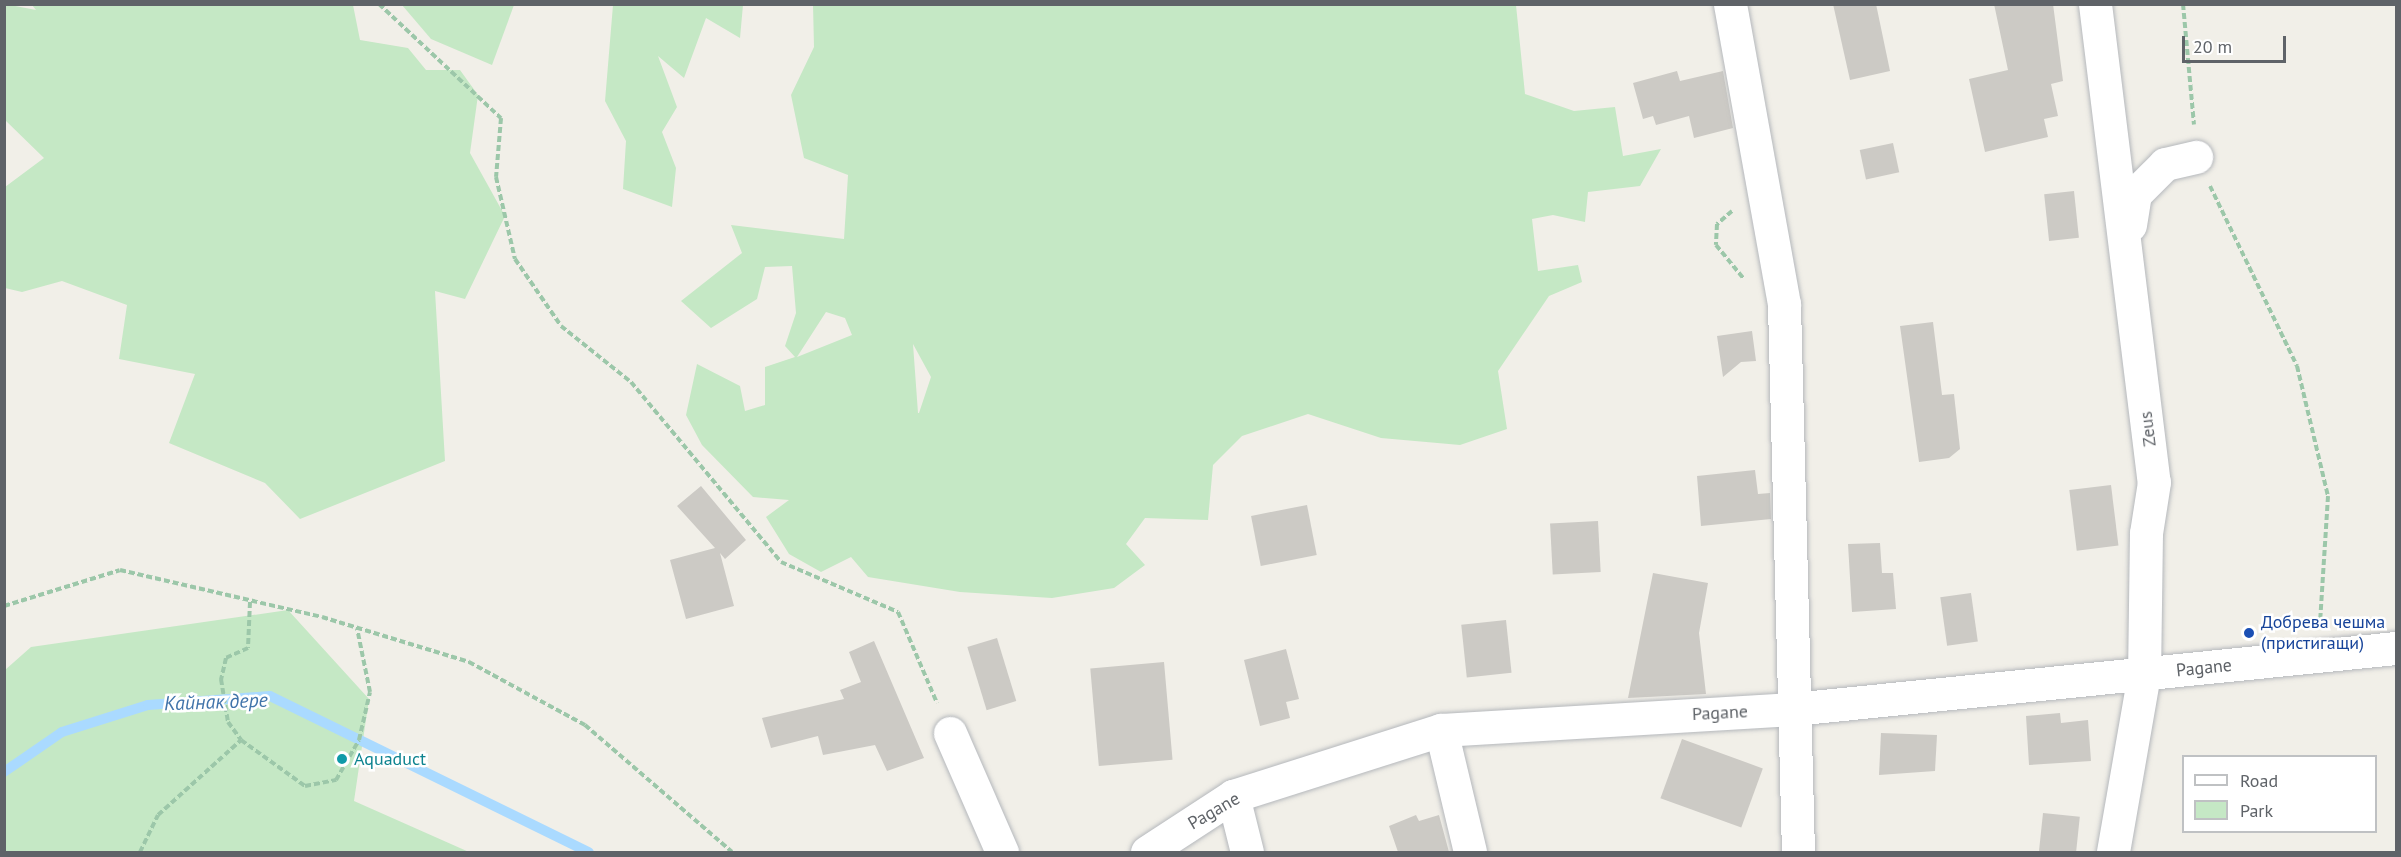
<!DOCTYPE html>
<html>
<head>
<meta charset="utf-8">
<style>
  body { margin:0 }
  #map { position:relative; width:2401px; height:857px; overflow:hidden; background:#f1efe8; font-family:"PT Sans",sans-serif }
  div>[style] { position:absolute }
  .green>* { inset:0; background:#c5e8c5 }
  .stream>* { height:10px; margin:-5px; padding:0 5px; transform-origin:5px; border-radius:5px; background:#aadaff }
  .building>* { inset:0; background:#cccac5; transform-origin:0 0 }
  .path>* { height:4px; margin-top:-2px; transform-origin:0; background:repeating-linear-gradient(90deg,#9cc7a9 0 6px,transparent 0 9px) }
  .roads { filter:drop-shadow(0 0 2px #b5b8bc) drop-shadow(0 0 2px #b5b8bc) }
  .minor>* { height:33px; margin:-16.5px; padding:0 16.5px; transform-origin:16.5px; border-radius:16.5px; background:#fff }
  .dots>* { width:16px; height:16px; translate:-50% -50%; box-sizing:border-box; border:3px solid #fff; border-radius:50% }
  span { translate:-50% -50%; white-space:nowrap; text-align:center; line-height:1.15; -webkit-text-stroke:5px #fff; paint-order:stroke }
  .street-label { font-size:18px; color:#5f6368 }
  .transit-label { font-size:18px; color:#164399 }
  .left { translate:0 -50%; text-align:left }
  .culture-label { font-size:18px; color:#0d838f }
  .water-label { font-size:20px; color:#4174aa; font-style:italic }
  .frame { position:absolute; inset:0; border:6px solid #5f6368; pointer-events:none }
  .legend { position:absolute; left:2182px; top:755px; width:195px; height:78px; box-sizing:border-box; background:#fff; border:2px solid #bfc1c3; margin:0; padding:8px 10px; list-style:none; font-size:18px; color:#5f6368 }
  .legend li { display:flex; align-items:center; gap:12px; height:30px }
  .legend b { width:30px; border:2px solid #bfc1c3 }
  .scale { position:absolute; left:2182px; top:36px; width:104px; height:27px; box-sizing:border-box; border:3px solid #5f6368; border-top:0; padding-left:8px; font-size:18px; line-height:21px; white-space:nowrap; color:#5f6368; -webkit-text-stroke:4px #fff; paint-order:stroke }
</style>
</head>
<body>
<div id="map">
  <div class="green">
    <div style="clip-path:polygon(5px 4px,36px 10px,32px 5px,353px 5px,360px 40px,408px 48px,426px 70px,460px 70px,478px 95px,470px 153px,505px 216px,465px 299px,435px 291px,445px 461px,300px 519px,265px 483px,169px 443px,195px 374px,119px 359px,127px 305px,62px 281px,22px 292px,5px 288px,5px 187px,44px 158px,5px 120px)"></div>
    <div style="clip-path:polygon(402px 5px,514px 5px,492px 65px,431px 39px)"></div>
    <div style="clip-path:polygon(613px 5px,743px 5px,740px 38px,706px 18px,684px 78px,658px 56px,677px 107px,662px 132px,676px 168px,672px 207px,623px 189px,626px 141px,605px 101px)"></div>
    <div style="clip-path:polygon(evenodd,813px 5px,1516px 5px,1525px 94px,1574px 111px,1615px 107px,1623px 156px,1661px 149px,1640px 186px,1588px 192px,1585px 222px,1553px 215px,1532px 219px,1538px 271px,1578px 265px,1582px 282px,1549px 296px,1498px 371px,1507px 429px,1460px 445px,1381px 438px,1308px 414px,1242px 436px,1213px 465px,1208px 520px,1145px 518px,1126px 544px,1145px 565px,1114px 588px,1052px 598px,960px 592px,868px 577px,851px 557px,821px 572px,789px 554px,766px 517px,789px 500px,753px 497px,702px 445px,686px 415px,697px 364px,740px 386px,745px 411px,765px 405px,765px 367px,795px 357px,785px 346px,796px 313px,792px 266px,765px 267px,757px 299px,711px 328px,681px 301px,742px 253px,731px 225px,844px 239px,848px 175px,804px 158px,791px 95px,814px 47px,813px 5px,826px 312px,845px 318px,852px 335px,797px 357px,826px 312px,813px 5px,913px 344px,931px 377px,919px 413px,918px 413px,913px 344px)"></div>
    <div style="clip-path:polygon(288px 610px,369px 699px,354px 801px,469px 852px,5px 852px,5px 670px,31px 647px)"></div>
  </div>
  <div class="stream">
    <div style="left:4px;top:772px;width:70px;rotate:-34.6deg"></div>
    <div style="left:62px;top:732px;width:90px;rotate:-17.4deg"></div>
    <div style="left:148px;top:705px;width:122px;rotate:-4.2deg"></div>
    <div style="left:270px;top:696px;width:355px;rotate:26.1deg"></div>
  </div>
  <div class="building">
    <div style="clip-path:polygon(1833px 4px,1876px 4px,1890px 71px,1850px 80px)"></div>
    <div style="clip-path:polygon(1994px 4px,2053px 4px,2063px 81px,2051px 84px,2058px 116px,2044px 119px,2048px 137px,1985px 152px,1969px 79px,2008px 70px)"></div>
    <div style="clip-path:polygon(1677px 71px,1680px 81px,1723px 71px,1733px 128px,1694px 138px,1689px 116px,1656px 125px,1653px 116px,1643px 119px,1633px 83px)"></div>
    <div style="left:1893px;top:143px;width:30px;height:34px;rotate:78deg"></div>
    <div style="left:2074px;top:191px;width:47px;height:30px;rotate:84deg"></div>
    <div style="clip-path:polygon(1933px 322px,1942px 395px,1954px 394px,1960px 449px,1949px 458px,1919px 462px,1900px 326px)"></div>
    <div style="clip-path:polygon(1752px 331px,1756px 361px,1741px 362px,1723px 377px,1717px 336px)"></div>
    <div style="clip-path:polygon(1755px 470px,1758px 494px,1770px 493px,1771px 519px,1701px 526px,1697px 476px)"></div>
    <div style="left:2111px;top:485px;width:61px;height:42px;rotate:83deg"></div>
    <div style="clip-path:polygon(701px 486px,746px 540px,725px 559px,720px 553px,734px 606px,686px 619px,670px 560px,715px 548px,677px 506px)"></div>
    <div style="left:1307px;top:505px;width:51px;height:57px;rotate:79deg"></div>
    <div style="left:1598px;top:521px;width:51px;height:48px;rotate:87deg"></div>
    <div style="clip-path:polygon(1880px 543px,1882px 573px,1893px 573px,1896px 609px,1852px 612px,1848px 544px)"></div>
    <div style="clip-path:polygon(1653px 573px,1708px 583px,1699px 633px,1706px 694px,1628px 698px)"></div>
    <div style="left:1971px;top:593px;width:49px;height:31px;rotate:82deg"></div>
    <div style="left:1506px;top:620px;width:53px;height:45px;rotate:84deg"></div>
    <div style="left:997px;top:638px;width:66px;height:31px;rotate:73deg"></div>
    <div style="clip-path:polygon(874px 641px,924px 758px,887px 771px,875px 745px,823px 755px,818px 736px,771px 748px,762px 718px,844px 699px,840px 690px,861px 682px,849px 652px)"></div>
    <div style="clip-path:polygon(1286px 649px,1299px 699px,1286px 702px,1290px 718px,1260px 726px,1244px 660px)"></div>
    <div style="left:1164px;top:662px;width:98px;height:74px;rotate:85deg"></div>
    <div style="clip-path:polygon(2060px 713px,2061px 723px,2088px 720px,2091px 761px,2029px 765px,2026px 716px)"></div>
    <div style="clip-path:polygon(1881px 733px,1937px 735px,1935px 771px,1879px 775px)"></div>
    <div style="left:1682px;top:739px;width:86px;height:63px;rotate:20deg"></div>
    <div style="left:2043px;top:813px;width:37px;height:39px;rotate:6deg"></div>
    <div style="clip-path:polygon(1416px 815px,1419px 821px,1439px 815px,1449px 852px,1398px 852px,1389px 826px)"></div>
  </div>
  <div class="path">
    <div style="left:379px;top:4px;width:167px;rotate:43.1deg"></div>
    <div style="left:501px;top:118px;width:59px;rotate:94.8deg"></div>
    <div style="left:496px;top:177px;width:84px;rotate:77deg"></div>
    <div style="left:515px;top:259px;width:81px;rotate:55.5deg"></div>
    <div style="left:561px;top:326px;width:90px;rotate:38.7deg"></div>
    <div style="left:631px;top:382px;width:234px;rotate:50.2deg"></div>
    <div style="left:781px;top:562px;width:127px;rotate:23.1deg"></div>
    <div style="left:898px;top:612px;width:99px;rotate:66.8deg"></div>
    <div style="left:2183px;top:4px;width:121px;rotate:84.8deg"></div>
    <div style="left:2210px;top:186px;width:200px;rotate:64.2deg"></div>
    <div style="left:2297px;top:366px;width:134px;rotate:76.6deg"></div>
    <div style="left:2328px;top:496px;width:127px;rotate:93.6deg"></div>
    <div style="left:1732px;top:211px;width:20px;rotate:139deg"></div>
    <div style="left:1717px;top:224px;width:21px;rotate:93deg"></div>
    <div style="left:1716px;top:245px;width:44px;rotate:50.5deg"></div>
    <div style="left:250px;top:602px;width:46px;rotate:92.5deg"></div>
    <div style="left:248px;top:648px;width:24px;rotate:156deg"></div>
    <div style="left:226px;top:658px;width:22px;rotate:103deg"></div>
    <div style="left:221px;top:679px;width:44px;rotate:80.8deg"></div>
    <div style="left:228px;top:722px;width:22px;rotate:54deg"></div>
    <div style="left:241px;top:740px;width:79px;rotate:35.7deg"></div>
    <div style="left:305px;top:786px;width:32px;rotate:-11deg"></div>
    <div style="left:336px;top:780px;width:46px;rotate:-60.1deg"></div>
    <div style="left:359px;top:740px;width:49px;rotate:-77.1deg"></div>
    <div style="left:370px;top:692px;width:65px;rotate:-101.5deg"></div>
    <div style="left:4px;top:606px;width:121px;rotate:-17.2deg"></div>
    <div style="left:120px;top:570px;width:207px;rotate:13.1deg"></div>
    <div style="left:322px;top:617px;width:154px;rotate:17deg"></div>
    <div style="left:469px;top:662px;width:132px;rotate:28.5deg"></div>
    <div style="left:585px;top:725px;width:194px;rotate:40.8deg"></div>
    <div style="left:140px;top:852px;width:41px;rotate:-64.1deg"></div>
    <div style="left:158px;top:815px;width:112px;rotate:-42.1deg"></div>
  </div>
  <div class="roads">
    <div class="minor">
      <div style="left:1730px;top:4px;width:305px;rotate:79.8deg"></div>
      <div style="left:1784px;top:304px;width:548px;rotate:88.54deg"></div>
      <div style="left:2095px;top:4px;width:482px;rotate:83deg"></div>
      <div style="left:2154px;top:482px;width:52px;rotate:98.9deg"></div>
      <div style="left:2146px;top:533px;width:141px;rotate:90.8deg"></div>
      <div style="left:2144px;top:674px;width:181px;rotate:99.9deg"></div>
      <div style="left:2130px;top:225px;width:31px;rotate:-81deg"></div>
      <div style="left:2135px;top:194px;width:42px;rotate:-45deg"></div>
      <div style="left:2165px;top:164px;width:32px;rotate:-13deg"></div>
      <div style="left:1441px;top:730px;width:125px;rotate:76.6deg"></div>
      <div style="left:950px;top:733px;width:130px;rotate:66.4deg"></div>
      <div style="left:1233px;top:796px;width:58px;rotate:76deg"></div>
      <div style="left:1147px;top:852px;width:103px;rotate:-33.1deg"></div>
      <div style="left:1233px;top:796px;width:218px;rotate:-17.6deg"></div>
      <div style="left:1441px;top:730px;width:353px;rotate:-3.4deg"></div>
      <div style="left:1793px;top:709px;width:606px;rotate:-5.78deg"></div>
    </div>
  </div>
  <div class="dots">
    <div style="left:2249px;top:633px;background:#1a4fb4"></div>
    <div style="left:342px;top:759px;background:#0f9aa8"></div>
  </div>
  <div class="street-label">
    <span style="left:2148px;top:429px;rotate:-97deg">Zeus</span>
    <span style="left:2204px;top:668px;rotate:-6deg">Pagane</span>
    <span style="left:1720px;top:713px;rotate:-3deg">Pagane</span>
    <span style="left:1214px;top:811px;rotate:-30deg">Pagane</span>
  </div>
  <div class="transit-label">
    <span class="left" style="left:2261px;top:633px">Добрева чешма<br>(пристигащи)</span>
  </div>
  <div class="culture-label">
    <span class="left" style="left:354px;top:759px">Aquaduct</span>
  </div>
  <div class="water-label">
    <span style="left:216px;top:702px;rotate:-2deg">Кайнак дере</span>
  </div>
  <div class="frame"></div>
  <ul class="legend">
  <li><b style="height:8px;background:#fff"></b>Road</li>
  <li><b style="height:16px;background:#c5e8c5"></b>Park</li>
  </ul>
  <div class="scale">20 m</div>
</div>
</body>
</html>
